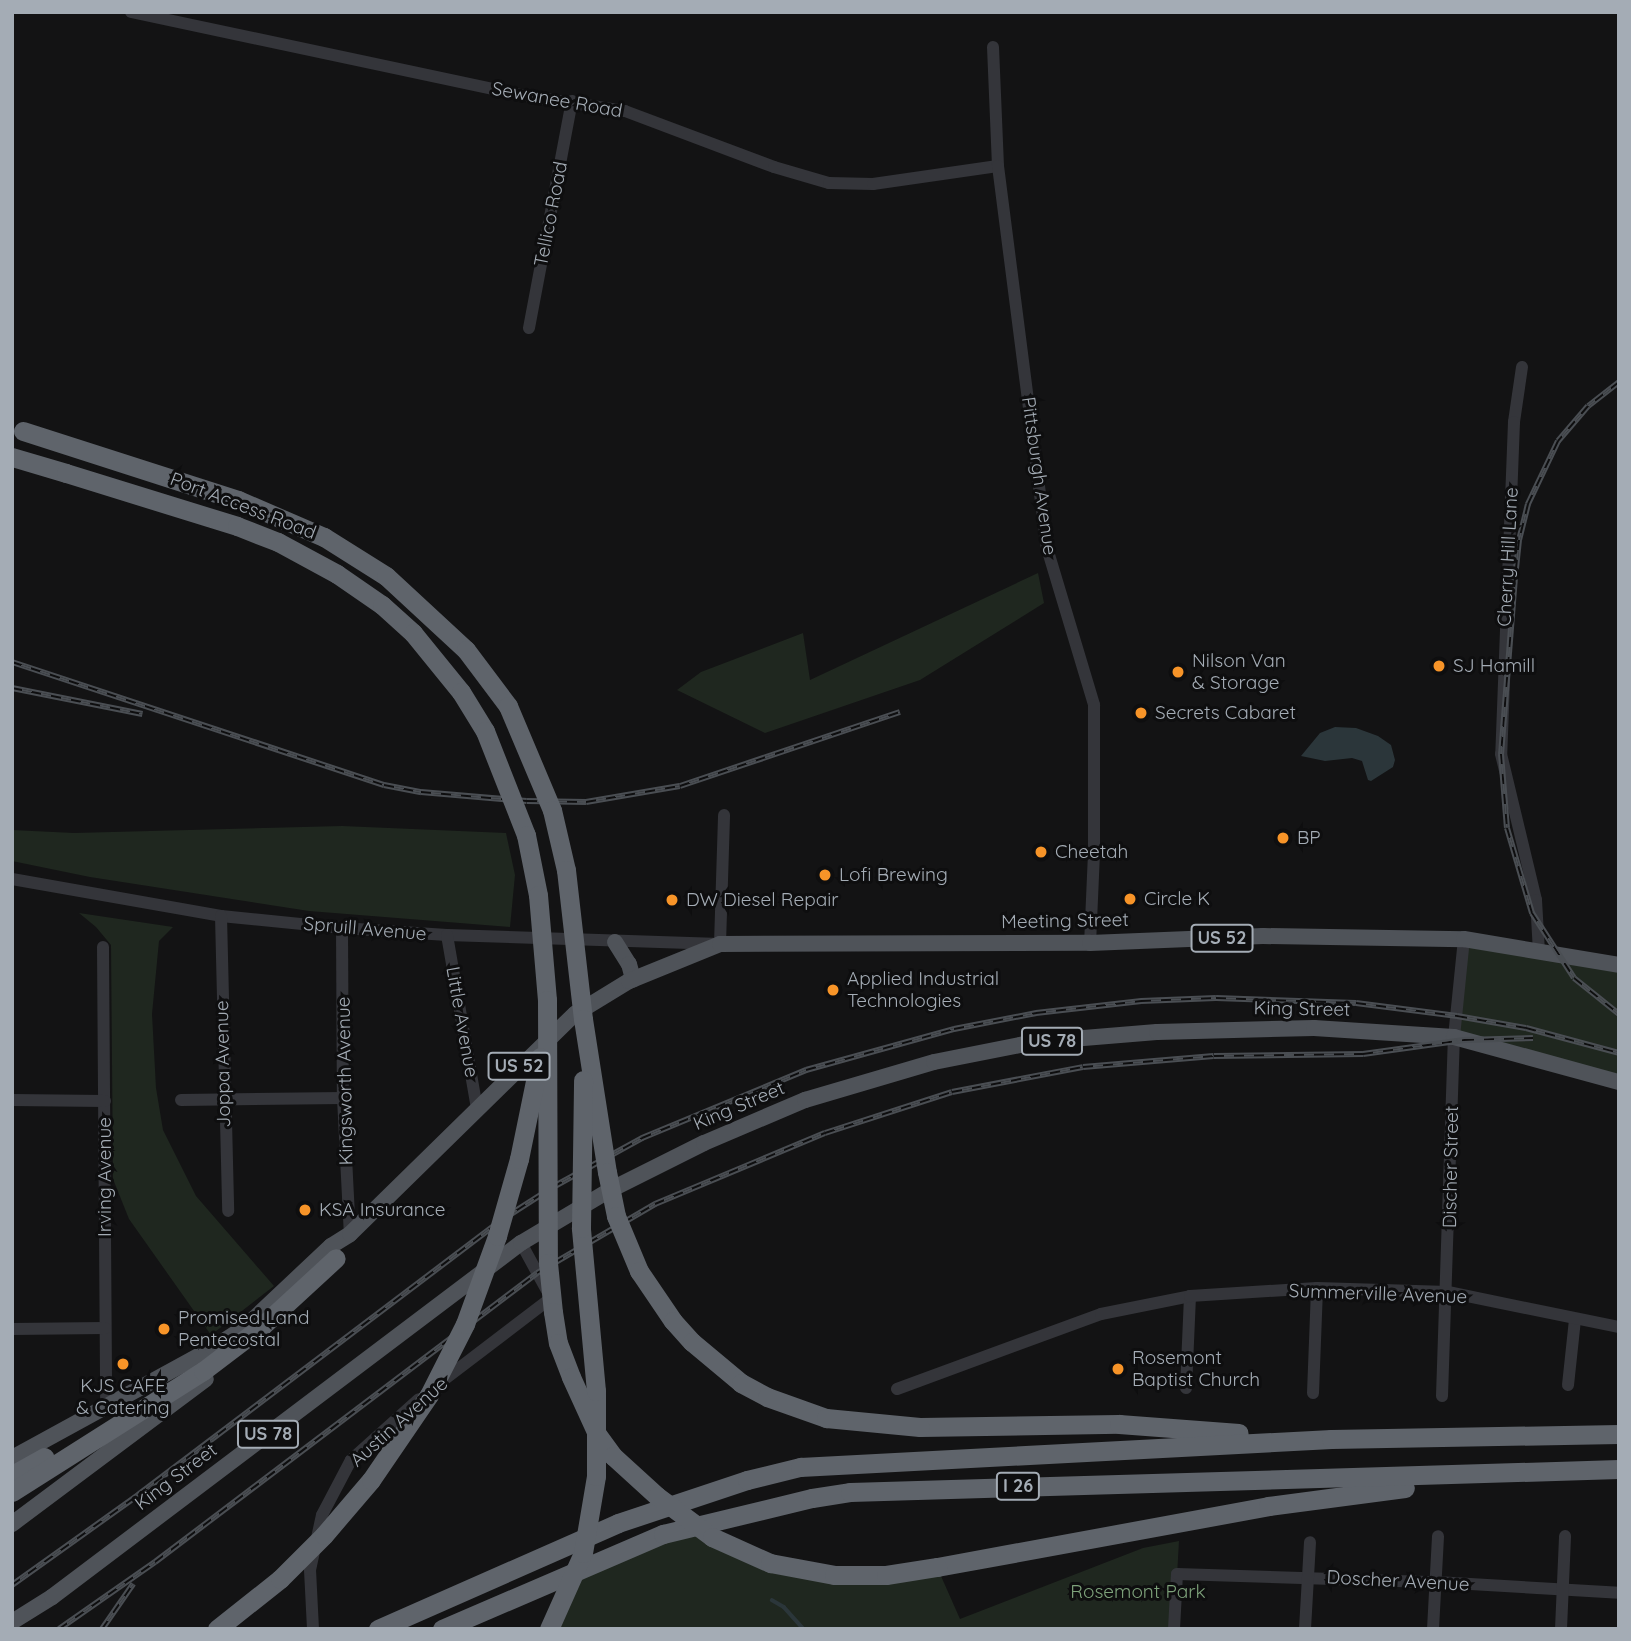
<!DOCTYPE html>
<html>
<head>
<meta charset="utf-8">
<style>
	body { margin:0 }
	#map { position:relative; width:1631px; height:1641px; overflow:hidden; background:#131314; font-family:Quicksand,sans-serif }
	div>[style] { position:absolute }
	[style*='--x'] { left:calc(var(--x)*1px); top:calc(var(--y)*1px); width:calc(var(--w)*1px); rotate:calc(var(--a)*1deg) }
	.green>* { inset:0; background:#1f271f }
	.water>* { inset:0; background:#2b363a }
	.stream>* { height:3.5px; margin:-1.75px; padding:0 1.75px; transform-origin:1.75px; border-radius:1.75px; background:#2b363a }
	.minor>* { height:12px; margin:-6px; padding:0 6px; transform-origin:6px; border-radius:6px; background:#34353a }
	.major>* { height:16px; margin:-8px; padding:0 8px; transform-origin:8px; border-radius:8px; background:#4f5359 }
	.highway>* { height:19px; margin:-9.5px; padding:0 9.5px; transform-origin:9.5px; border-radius:9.5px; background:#5f646b }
	.rail>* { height:6px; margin-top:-3px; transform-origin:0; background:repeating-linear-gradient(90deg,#0e0e0f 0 10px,#4a4e53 0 20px); box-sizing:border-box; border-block:2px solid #4a4e53 }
	.highway-bridge>* { height:19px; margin:-9.5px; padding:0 9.5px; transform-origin:9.5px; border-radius:9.5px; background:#5f646b }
	.dots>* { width:19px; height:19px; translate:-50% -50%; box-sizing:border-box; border:4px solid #0e0e0f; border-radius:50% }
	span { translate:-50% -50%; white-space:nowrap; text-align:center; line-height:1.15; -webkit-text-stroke:6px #0e0e0f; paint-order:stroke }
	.shield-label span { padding:2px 5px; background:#0e0e0f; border:2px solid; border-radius:5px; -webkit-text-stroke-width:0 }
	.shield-label { font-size:18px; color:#a4acb5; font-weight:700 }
	.street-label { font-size:19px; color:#a4acb5 }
	.poi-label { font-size:19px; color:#a4acb5 }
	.left { translate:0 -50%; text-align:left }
	.park-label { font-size:19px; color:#7da17a }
	.frame { position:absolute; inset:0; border:14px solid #a4acb5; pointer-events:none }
</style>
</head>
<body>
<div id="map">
	<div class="green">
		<i style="clip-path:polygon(1038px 573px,1044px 603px,920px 680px,765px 733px,677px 690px,701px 672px,803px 633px,810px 680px)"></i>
		<i style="clip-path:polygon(342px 826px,506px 833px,515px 875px,510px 927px,309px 911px,90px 877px,12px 861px,12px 830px,74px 833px)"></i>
		<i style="clip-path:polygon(79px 913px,173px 927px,159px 941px,152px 1014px,156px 1088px,163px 1130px,196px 1196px,274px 1286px,211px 1335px,129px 1219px,113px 1179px,111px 945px,96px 927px)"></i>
		<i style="clip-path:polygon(1464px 939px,1619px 965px,1619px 1082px,1454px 1037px)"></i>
		<i style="clip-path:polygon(696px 1526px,802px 1570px,937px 1567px,960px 1619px,1143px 1548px,1179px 1541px,1174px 1629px,549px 1629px,578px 1571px)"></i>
	</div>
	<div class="water">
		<i style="clip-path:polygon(1335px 727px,1356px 728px,1378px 736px,1391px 745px,1395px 760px,1393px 767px,1371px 781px,1368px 780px,1362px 761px,1352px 758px,1325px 761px,1301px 756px,1320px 733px)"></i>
	</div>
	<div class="stream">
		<i style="--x:772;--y:1600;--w:14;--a:30"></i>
		<i style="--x:784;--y:1607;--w:30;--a:48"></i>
	</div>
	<div class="minor">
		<i style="--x:131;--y:12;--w:398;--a:12"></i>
		<i style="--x:520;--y:95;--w:106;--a:8.7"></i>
		<i style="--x:625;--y:111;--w:159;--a:20.6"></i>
		<i style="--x:774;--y:167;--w:57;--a:16.2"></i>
		<i style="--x:829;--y:183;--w:44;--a:1.3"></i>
		<i style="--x:873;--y:184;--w:126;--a:-8.2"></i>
		<i style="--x:993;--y:47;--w:119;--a:87.6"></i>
		<i style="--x:998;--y:166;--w:385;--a:82.7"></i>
		<i style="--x:1047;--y:548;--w:164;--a:73.3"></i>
		<i style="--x:1094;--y:705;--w:148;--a:90"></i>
		<i style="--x:1094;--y:853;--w:90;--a:92.5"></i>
		<i style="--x:529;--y:328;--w:231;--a:-79.3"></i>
		<i style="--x:1522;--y:367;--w:56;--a:98.3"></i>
		<i style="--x:1514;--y:422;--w:332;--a:92.2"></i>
		<i style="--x:1501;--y:754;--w:150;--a:76.5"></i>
		<i style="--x:1536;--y:900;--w:52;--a:86.7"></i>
		<i style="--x:12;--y:879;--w:212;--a:10"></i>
		<i style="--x:221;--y:916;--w:122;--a:5.7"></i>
		<i style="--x:342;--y:928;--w:105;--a:3.8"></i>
		<i style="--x:447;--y:935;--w:273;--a:1.9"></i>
		<i style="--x:720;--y:944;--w:129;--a:-88.2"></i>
		<i style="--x:221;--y:916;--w:295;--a:88.6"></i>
		<i style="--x:342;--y:928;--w:170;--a:89.7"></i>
		<i style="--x:343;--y:1098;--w:136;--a:87.1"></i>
		<i style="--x:447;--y:935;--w:177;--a:80.2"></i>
		<i style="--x:103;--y:947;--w:460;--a:89.6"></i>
		<i style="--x:12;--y:1100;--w:93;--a:0.6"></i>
		<i style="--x:181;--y:1100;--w:162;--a:-0.7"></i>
		<i style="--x:12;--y:1329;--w:93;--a:-0.6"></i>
		<i style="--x:437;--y:1385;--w:143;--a:-37.3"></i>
		<i style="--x:551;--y:1298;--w:63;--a:-118.6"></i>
		<i style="--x:1568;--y:1385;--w:66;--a:-83.9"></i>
		<i style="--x:1186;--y:1388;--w:92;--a:-87.5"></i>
		<i style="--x:897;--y:1389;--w:217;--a:-20.2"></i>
		<i style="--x:1101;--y:1314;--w:91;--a:-11.4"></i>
		<i style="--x:1190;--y:1296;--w:127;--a:-3.6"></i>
		<i style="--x:1317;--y:1288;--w:131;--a:1.7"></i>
		<i style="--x:1448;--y:1292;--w:175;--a:11.6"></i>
		<i style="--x:1313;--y:1393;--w:105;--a:-87.8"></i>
		<i style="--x:1442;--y:1396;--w:359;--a:-88.1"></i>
		<i style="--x:1454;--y:1037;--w:99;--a:-84.2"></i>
		<i style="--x:313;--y:1629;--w:59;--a:-92.9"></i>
		<i style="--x:310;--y:1570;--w:56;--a:-77.7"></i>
		<i style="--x:322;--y:1515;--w:62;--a:-62.2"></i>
		<i style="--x:351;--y:1460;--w:91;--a:-41.9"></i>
		<i style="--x:1174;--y:1629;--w:55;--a:-86.9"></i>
		<i style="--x:1177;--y:1574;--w:259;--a:1.8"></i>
		<i style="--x:1436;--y:1582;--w:183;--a:3.4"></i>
		<i style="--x:1305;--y:1629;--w:87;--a:-86.7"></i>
		<i style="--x:1433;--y:1629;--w:93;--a:-86.9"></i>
		<i style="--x:1561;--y:1629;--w:93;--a:-87.5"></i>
	</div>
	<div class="major">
		<i style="--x:615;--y:942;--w:26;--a:58"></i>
		<i style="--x:629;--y:964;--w:16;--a:75"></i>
		<i style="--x:12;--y:1458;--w:229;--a:-28.7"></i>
		<i style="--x:213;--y:1348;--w:38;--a:-33"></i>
		<i style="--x:245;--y:1327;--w:118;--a:-43.3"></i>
		<i style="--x:331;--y:1246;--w:22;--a:-32"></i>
		<i style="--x:350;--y:1234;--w:315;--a:-44.4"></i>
		<i style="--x:575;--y:1014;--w:63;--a:-31.4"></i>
		<i style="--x:629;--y:981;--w:98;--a:-22.1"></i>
		<i style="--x:720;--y:944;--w:370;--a:-0.2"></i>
		<i style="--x:1090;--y:943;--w:173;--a:-2.3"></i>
		<i style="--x:1263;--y:936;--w:201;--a:0.9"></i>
		<i style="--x:1464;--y:939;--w:157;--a:9.5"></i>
		<i style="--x:12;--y:1524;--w:242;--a:-36.8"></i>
		<i style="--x:12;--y:1622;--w:47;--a:-32"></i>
		<i style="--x:52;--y:1597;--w:588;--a:-37.05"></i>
		<i style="--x:521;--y:1243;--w:104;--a:-30.8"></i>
		<i style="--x:610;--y:1190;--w:105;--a:-26.6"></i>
		<i style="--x:704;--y:1143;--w:110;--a:-23.1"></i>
		<i style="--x:805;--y:1100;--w:134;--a:-16.4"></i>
		<i style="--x:934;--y:1062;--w:103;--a:-11.2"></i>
		<i style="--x:1035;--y:1042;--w:122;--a:-4.7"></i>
		<i style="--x:1157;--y:1032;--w:157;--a:-1.5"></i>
		<i style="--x:1314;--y:1028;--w:140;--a:3.7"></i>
		<i style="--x:1454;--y:1037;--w:171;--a:15.3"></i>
	</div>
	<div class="highway">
		<i style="--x:12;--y:457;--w:56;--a:16.5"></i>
		<i style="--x:920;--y:1427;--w:199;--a:-0.9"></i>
		<i style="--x:1119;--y:1424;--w:120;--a:4.3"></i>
		<i style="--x:12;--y:1475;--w:37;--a:-29"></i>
		<i style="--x:12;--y:1492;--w:226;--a:-32.4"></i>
		<i style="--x:203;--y:1371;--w:74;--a:-37.3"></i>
		<i style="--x:262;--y:1326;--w:100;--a:-42.6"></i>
		<i style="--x:937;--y:1567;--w:337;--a:-10.4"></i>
		<i style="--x:1268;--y:1506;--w:138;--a:-7.5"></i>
		<i style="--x:378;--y:1629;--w:262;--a:-23.8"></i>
		<i style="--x:618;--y:1523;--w:136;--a:-18.4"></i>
		<i style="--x:747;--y:1480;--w:55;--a:-13.8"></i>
		<i style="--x:800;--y:1467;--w:532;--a:-3.02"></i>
		<i style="--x:1331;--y:1439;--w:288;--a:-1"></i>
		<i style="--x:442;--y:1629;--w:241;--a:-23.3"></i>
		<i style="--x:663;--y:1534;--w:153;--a:-13.6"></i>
		<i style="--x:812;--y:1498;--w:38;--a:-9"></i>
		<i style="--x:850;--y:1492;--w:769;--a:-1.71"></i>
	</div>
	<div class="rail">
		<i style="--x:1619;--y:382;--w:39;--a:142"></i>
		<i style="--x:1588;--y:406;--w:46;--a:130.6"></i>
		<i style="--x:1558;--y:441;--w:70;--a:115.5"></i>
		<i style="--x:1528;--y:504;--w:37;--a:104"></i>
		<i style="--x:1519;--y:540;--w:37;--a:96"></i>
		<i style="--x:1515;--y:577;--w:178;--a:94.5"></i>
		<i style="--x:1501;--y:754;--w:74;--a:85.4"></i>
		<i style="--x:1507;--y:828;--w:89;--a:73.6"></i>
		<i style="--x:1532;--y:913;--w:77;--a:57.1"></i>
		<i style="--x:1574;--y:978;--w:58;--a:38.7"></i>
		<i style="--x:12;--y:662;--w:392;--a:18.3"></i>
		<i style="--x:384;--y:785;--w:38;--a:11"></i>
		<i style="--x:421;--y:792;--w:106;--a:4.9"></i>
		<i style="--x:527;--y:801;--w:59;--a:1"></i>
		<i style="--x:586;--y:802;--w:95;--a:-9.7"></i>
		<i style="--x:680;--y:786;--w:232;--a:-18.6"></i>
		<i style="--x:12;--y:688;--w:133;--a:11.3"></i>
		<i style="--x:12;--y:1585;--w:155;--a:-35.5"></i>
		<i style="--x:138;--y:1495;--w:454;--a:-37.1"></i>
		<i style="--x:500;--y:1221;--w:63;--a:-32.7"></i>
		<i style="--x:553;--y:1187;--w:102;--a:-28.8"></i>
		<i style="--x:642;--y:1138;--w:178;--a:-22.5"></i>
		<i style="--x:806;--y:1070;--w:154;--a:-15.5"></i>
		<i style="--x:954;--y:1029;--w:84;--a:-11"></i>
		<i style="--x:1036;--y:1013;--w:106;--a:-6.5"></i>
		<i style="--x:1141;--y:1001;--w:75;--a:-2.3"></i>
		<i style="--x:1216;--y:998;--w:140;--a:2"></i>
		<i style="--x:1356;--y:1003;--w:102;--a:7.3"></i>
		<i style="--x:1457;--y:1016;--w:70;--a:9.9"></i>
		<i style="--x:1526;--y:1028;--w:96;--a:15"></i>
		<i style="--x:59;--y:1629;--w:117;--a:-34.9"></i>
		<i style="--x:155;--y:1562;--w:479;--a:-37.1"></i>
		<i style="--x:537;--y:1273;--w:137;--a:-30.3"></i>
		<i style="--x:655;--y:1204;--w:184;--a:-22.7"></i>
		<i style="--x:825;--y:1133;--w:133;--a:-17.9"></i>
		<i style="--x:952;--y:1092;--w:133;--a:-10.8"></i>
		<i style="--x:1083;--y:1067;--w:131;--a:-4.8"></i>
		<i style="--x:1214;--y:1056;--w:149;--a:-0.8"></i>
		<i style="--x:1363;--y:1054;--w:102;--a:-7.9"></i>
		<i style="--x:1464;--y:1040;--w:69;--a:-1.7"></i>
		<i style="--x:102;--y:1629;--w:55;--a:-55.4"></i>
	</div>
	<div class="highway-bridge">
		<i style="--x:23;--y:431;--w:226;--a:17.8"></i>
		<i style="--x:238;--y:500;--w:94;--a:23.3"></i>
		<i style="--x:324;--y:537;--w:73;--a:32.2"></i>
		<i style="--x:386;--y:576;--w:109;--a:42.8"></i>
		<i style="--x:466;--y:650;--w:70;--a:53.1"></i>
		<i style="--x:508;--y:706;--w:113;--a:67.1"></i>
		<i style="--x:552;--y:810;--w:62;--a:76.9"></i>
		<i style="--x:566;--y:870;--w:150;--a:83.5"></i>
		<i style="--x:583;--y:1019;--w:155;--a:81.1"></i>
		<i style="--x:607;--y:1172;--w:45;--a:78.4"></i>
		<i style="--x:616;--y:1216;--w:60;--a:67.3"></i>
		<i style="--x:639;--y:1271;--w:60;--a:55.8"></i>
		<i style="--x:673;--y:1321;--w:28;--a:48"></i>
		<i style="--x:692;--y:1342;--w:64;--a:39.9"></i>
		<i style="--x:741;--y:1383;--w:30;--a:28"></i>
		<i style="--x:767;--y:1397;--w:63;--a:19.6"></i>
		<i style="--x:826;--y:1418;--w:94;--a:5.5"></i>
		<i style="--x:66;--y:473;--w:179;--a:17.2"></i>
		<i style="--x:237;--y:526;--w:44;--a:21.3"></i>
		<i style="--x:278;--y:542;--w:67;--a:28.5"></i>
		<i style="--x:337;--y:574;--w:55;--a:34.6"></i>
		<i style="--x:382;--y:605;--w:42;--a:42.1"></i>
		<i style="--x:413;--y:633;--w:76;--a:50.9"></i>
		<i style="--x:461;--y:692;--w:46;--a:58.4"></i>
		<i style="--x:485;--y:731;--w:112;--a:68.5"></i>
		<i style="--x:526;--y:835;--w:61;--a:78.7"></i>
		<i style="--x:538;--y:895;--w:105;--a:85.1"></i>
		<i style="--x:547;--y:1000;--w:263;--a:89.8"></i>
		<i style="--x:548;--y:1263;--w:49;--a:84.2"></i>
		<i style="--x:553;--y:1312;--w:31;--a:81"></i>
		<i style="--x:558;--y:1343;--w:36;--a:69"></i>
		<i style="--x:571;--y:1377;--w:63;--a:65.5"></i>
		<i style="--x:597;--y:1434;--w:27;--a:54"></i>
		<i style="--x:613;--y:1456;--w:59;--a:42.3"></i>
		<i style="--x:657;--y:1496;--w:69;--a:36.7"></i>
		<i style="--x:712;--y:1537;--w:64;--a:24.1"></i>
		<i style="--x:770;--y:1563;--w:65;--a:10.6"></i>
		<i style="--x:834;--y:1575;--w:52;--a:0"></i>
		<i style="--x:886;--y:1575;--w:52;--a:-8.9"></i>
		<i style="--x:217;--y:1629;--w:80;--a:-38.4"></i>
		<i style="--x:280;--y:1579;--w:62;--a:-45"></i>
		<i style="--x:324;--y:1535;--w:72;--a:-49.5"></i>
		<i style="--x:371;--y:1480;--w:103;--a:-55.7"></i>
		<i style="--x:429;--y:1395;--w:80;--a:-63.1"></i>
		<i style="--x:465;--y:1324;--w:94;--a:-70"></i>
		<i style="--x:497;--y:1236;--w:80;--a:-74.1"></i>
		<i style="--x:519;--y:1159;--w:104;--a:-78.4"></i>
		<i style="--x:549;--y:1629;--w:83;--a:-65.9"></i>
		<i style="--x:583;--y:1553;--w:78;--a:-80.4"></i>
		<i style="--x:596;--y:1476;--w:85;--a:-90"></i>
		<i style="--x:596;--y:1391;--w:164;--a:-95.3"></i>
		<i style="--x:581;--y:1228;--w:148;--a:-89.2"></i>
	</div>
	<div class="dots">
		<i style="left:1439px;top:666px;background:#f79428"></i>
		<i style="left:1178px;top:672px;background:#f79428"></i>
		<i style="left:1141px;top:713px;background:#f79428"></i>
		<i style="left:1283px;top:838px;background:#f79428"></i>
		<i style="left:1041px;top:852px;background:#f79428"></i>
		<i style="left:825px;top:875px;background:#f79428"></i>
		<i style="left:1130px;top:899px;background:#f79428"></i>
		<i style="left:672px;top:900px;background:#f79428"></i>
		<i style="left:833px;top:990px;background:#f79428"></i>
		<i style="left:305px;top:1210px;background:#f79428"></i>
		<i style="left:164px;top:1329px;background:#f79428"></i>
		<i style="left:123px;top:1364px;background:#f79428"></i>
		<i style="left:1118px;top:1369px;background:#f79428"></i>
	</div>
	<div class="shield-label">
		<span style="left:1222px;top:938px">US 52</span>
		<span style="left:1052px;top:1041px">US 78</span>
		<span style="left:519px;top:1066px">US 52</span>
		<span style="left:268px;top:1434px">US 78</span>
		<span style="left:1018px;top:1486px">I 26</span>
	</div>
	<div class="street-label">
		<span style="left:557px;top:100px;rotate:10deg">Sewanee Road</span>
		<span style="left:551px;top:214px;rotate:-79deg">Tellico Road</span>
		<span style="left:1039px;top:476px;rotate:82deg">Pittsburgh Avenue</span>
		<span style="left:243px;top:506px;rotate:21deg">Port Access Road</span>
		<span style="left:1508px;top:557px;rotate:-87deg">Cherry Hill Lane</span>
		<span style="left:1065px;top:921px;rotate:-1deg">Meeting Street</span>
		<span style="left:365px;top:929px;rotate:5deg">Spruill Avenue</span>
		<span style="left:1302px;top:1009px;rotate:1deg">King Street</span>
		<span style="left:462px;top:1022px;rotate:80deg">Little Avenue</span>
		<span style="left:223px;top:1064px;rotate:-91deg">Joppa Avenue</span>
		<span style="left:345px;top:1081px;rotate:-91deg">Kingsworth Avenue</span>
		<span style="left:739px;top:1106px;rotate:-23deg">King Street</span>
		<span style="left:1451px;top:1167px;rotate:-89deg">Discher Street</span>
		<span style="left:105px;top:1177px;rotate:-90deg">Irving Avenue</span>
		<span style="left:1378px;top:1294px;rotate:2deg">Summerville Avenue</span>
		<span style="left:399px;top:1422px;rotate:-42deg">Austin Avenue</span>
		<span style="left:176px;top:1477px;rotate:-37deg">King Street</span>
		<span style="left:1398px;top:1581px;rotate:3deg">Doscher Avenue</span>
	</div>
	<div class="poi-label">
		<span class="left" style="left:1192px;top:672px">Nilson Van<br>&amp; Storage</span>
		<span class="left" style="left:1453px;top:666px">SJ Hamill</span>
		<span class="left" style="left:1155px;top:713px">Secrets Cabaret</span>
		<span class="left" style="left:1297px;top:838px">BP</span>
		<span class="left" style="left:1055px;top:852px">Cheetah</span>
		<span class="left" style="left:839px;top:875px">Lofi Brewing</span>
		<span class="left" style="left:1144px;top:899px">Circle K</span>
		<span class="left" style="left:686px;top:900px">DW Diesel Repair</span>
		<span class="left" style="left:847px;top:990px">Applied Industrial<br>Technologies</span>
		<span class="left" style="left:319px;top:1210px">KSA Insurance</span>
		<span class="left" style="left:178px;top:1329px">Promised Land<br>Pentecostal</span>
		<span class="left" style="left:1132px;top:1369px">Rosemont<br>Baptist Church</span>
		<span style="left:123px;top:1397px">KJS CAFE<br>&amp; Catering</span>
	</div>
	<div class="park-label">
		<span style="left:1138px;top:1592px">Rosemont Park</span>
	</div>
	<div class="frame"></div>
</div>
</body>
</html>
